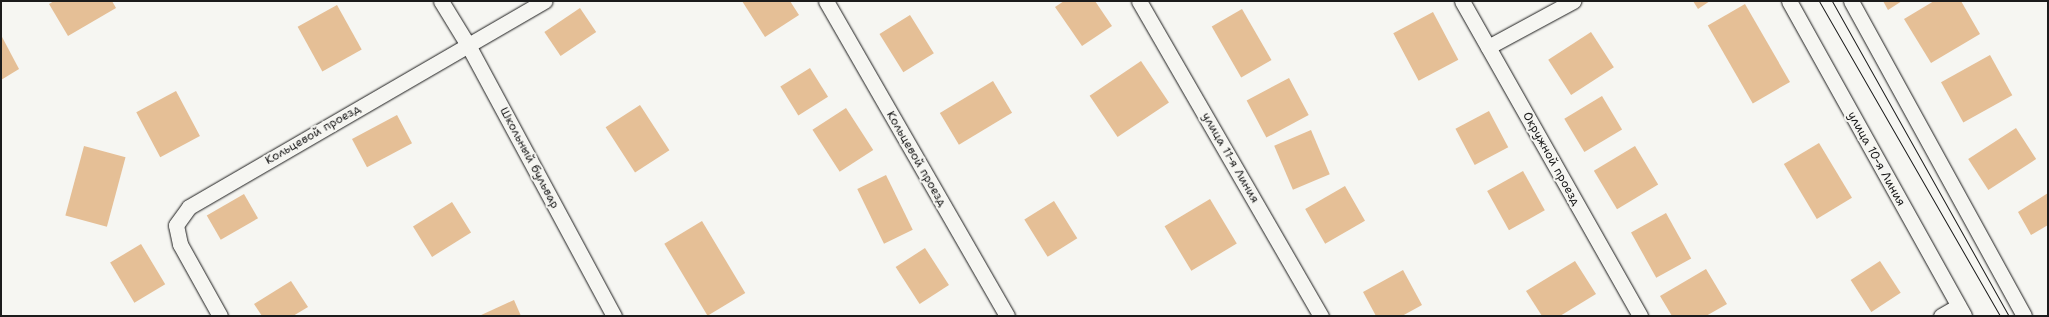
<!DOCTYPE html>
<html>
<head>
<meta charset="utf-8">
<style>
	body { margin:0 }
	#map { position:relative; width:2049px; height:317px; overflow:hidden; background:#f6f6f2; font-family:"Shantell Sans",sans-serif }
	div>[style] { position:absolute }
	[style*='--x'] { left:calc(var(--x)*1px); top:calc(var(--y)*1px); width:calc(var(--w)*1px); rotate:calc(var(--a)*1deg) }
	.building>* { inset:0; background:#e5bf96; transform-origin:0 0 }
	.roads { filter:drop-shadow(0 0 1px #1c1c1c) drop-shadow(0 0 1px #1c1c1c) }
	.service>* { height:15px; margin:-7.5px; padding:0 7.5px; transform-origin:7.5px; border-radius:7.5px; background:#f6f6f2 }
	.tram>* { height:1px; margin:-0.5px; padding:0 0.5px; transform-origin:0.5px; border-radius:0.5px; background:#1c1c1c }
	span { translate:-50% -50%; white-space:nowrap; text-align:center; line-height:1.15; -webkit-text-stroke:4px #f6f6f2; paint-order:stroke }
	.street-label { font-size:12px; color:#1c1c1c }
	.frame { position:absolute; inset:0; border:2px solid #1c1c1c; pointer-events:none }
</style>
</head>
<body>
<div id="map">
	<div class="building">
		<i style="clip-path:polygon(54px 1px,112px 1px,116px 8px,68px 36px,49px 4px)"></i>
		<i style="clip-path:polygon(742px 1px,790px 1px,799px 15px,765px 37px)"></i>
		<i style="clip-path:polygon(1064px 1px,1095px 1px,1112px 26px,1082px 46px,1055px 7px)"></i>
		<i style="clip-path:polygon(1693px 1px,1710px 1px,1698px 9px)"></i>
		<i style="clip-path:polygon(1883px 1px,1902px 1px,1888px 10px)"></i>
		<i style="clip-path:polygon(1934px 1px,1961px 1px,1980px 34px,1931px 63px,1904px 19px)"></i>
		<i style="left:1745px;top:4px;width:90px;height:43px;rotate:60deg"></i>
		<i style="left:337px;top:5px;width:51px;height:45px;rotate:61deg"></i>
		<i style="left:580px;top:8px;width:29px;height:43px;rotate:56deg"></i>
		<i style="left:1242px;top:9px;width:59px;height:35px;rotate:60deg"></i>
		<i style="left:1433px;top:12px;width:54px;height:45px;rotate:62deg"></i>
		<i style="left:910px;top:15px;width:45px;height:36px;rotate:58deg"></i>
		<i style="left:1591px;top:32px;width:42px;height:51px;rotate:57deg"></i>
		<i style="clip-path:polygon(1px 35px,19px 69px,1px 80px)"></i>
		<i style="left:1990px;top:55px;width:46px;height:56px;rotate:61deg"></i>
		<i style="left:1141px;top:61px;width:50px;height:62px;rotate:56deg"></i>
		<i style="left:810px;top:68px;width:34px;height:35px;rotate:58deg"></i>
		<i style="left:1289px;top:78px;width:42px;height:48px;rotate:62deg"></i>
		<i style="left:993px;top:81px;width:37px;height:62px;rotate:59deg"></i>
		<i style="left:176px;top:91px;width:51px;height:45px;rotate:62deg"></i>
		<i style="left:1602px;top:96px;width:39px;height:44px;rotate:59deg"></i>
		<i style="left:640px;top:105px;width:54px;height:41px;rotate:57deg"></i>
		<i style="left:846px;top:108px;width:50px;height:40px;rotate:57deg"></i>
		<i style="left:1489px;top:111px;width:41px;height:38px;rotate:62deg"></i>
		<i style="left:397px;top:115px;width:32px;height:51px;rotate:62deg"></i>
		<i style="left:2016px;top:128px;width:37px;height:57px;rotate:57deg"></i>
		<i style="left:1311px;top:130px;width:48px;height:40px;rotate:67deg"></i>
		<i style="left:1819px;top:143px;width:64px;height:41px;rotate:59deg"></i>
		<i style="left:84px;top:146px;width:43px;height:72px;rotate:15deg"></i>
		<i style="left:1635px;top:146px;width:45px;height:48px;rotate:59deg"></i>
		<i style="left:1523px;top:171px;width:45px;height:41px;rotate:61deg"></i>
		<i style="left:886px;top:175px;width:61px;height:32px;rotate:64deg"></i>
		<i style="left:1345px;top:186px;width:40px;height:46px;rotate:60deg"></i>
		<i style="clip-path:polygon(2048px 193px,2048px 225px,2031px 235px,2018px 212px)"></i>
		<i style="left:244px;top:194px;width:28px;height:43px;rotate:60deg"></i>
		<i style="left:1210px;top:199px;width:52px;height:53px;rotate:59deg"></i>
		<i style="left:1054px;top:201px;width:44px;height:35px;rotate:58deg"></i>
		<i style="left:452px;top:202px;width:36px;height:46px;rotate:58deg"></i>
		<i style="left:1666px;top:213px;width:52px;height:40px;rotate:61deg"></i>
		<i style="left:702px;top:221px;width:84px;height:44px;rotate:59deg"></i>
		<i style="left:141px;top:244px;width:47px;height:36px;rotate:59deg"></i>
		<i style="left:925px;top:248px;width:44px;height:35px;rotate:57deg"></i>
		<i style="clip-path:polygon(1575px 261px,1596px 294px,1560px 316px,1542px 316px,1526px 291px)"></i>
		<i style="left:1880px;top:261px;width:38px;height:35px;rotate:57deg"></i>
		<i style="clip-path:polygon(1706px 269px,1727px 304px,1706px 316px,1672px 316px,1660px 296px)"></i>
		<i style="clip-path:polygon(1403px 270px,1422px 305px,1402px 316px,1376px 316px,1363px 292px)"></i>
		<i style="clip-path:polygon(291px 281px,308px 307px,293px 316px,262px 316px,254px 304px)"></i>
		<i style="clip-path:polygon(514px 300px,521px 316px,479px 316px)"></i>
	</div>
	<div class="roads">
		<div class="service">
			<i style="--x:441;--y:1;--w:52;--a:58.5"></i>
			<i style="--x:468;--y:45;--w:308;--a:61.7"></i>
			<i style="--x:826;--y:1;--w:363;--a:60.1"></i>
			<i style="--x:1139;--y:1;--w:364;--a:60"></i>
			<i style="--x:1462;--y:1;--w:362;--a:60.5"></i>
			<i style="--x:1789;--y:1;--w:360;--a:60.9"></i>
			<i style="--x:1851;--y:1;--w:359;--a:61.2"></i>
			<i style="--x:1488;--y:47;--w:97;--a:-28.4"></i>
			<i style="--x:220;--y:316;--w:82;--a:-119.1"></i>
			<i style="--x:180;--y:244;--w:19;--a:-102"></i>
			<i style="--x:176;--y:225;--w:22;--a:-54"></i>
			<i style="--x:189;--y:207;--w:411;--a:-30.1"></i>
			<i style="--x:1941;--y:316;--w:20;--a:-30"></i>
		</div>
	</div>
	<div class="tram">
		<i style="--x:1819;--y:1;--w:363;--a:60.1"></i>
		<i style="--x:1832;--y:1;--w:361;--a:60.7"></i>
	</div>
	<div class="street-label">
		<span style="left:313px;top:135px;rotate:-30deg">Кольцевой проезд</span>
		<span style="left:529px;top:158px;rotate:62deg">Школьный бульвар</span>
		<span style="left:1230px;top:158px;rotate:60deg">улица 11-я Линия</span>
		<span style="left:916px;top:159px;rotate:60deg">Кольцевой проезд</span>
		<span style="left:1551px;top:159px;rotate:61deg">Окружной проезд</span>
		<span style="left:1876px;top:159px;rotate:61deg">улица 10-я Линия</span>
	</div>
	<div class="frame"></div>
</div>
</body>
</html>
